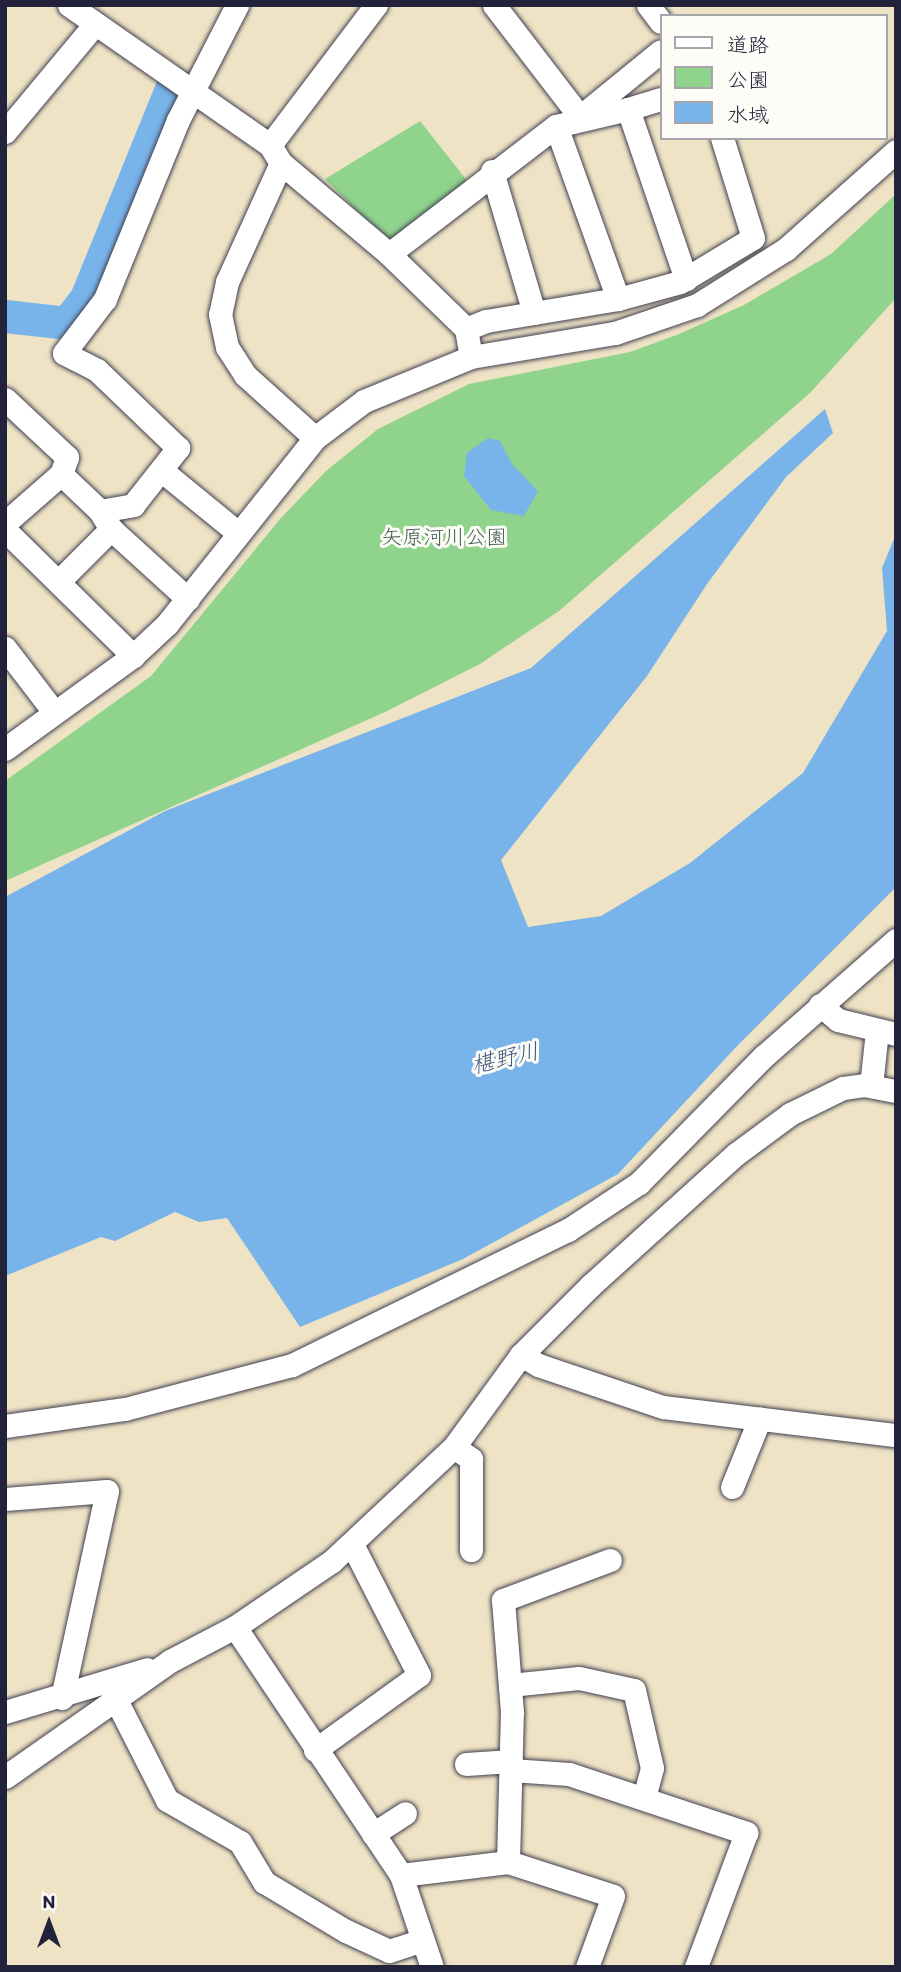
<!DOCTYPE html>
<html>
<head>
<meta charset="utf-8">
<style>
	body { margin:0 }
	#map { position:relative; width:901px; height:1972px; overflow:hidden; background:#efe3c5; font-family:Itim,"Klee One",sans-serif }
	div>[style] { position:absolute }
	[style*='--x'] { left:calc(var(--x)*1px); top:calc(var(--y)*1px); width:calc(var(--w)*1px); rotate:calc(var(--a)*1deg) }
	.green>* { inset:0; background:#90d38c }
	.water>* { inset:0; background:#78b3e9 }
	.river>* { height:33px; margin:-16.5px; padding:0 16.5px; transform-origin:16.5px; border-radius:16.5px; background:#78b3e9 }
	.roads { filter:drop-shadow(0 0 2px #413f50) drop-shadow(0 0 2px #413f50) }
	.minor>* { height:23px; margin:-11.5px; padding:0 11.5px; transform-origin:11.5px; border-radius:11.5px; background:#fff }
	span { translate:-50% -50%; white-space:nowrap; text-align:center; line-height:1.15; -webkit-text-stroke:6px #fdfcf7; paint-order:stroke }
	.park-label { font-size:21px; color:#486057 }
	.water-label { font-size:23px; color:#445c81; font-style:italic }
	.frame { position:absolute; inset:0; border:7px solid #22223b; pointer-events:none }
	.legend { position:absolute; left:660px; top:14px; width:228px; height:126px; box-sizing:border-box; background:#fdfcf7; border:2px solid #a5a5ac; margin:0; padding:9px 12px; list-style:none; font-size:21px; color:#22223b }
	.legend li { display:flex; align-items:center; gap:14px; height:35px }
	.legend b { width:35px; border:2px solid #a5a5ac }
	.north { position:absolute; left:14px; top:1888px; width:70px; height:70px; -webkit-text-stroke:5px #fdfcf7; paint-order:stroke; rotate:0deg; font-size:19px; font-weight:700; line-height:28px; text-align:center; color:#22223b }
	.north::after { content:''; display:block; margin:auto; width:24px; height:32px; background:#22223b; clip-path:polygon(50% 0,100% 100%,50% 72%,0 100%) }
</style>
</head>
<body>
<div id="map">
	<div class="green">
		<i style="clip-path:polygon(420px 121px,469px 183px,388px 241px,325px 179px)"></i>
		<i style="clip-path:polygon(896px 194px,896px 298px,810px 393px,559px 611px,480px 664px,385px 712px,5px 881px,5px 781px,151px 676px,281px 518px,326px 471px,378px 429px,469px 384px,630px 352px,679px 334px,744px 305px,831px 254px)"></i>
	</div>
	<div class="water">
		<i style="clip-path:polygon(825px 409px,833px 433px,786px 477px,707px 584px,647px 676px,501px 860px,528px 927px,601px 916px,690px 863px,803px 773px,887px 631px,882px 568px,896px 534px,895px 888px,739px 1044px,618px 1174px,463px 1259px,300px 1327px,227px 1218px,199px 1222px,175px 1212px,115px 1241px,101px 1237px,5px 1276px,5px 897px,165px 811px,531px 668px)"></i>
		<i style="clip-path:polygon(488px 438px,500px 441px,512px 464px,538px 491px,524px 516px,491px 510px,464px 476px,467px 453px)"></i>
	</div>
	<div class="river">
		<i style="--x:5;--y:316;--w:62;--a:6.4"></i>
		<i style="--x:67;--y:323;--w:31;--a:-53"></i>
		<i style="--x:86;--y:298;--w:223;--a:-67.9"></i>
	</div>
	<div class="roads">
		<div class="minor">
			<i style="--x:69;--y:5;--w:245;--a:34.9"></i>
			<i style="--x:270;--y:145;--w:21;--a:59"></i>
			<i style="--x:281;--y:163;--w:141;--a:40.1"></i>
			<i style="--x:389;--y:254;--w:107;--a:44.2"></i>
			<i style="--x:466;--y:329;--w:28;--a:80"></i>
			<i style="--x:494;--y:5;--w:141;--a:52.5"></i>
			<i style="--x:580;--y:117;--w:104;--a:-39.2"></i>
			<i style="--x:648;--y:5;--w:21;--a:53"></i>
			<i style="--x:628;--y:109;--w:34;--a:-17"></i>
			<i style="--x:556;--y:126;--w:184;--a:70.3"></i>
			<i style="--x:5;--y:132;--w:141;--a:-50.2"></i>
			<i style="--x:270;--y:145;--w:176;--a:-52.9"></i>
			<i style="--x:281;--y:163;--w:131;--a:114.4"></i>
			<i style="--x:227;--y:282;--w:33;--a:102"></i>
			<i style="--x:220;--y:314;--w:34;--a:78"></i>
			<i style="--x:227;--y:347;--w:33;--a:57"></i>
			<i style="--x:245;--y:375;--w:94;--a:42"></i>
			<i style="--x:492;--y:171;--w:148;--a:73.5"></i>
			<i style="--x:389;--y:254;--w:210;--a:-37.5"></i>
			<i style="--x:556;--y:126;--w:74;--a:-13.3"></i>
			<i style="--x:628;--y:109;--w:180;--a:71.2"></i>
			<i style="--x:466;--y:329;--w:22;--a:-22"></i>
			<i style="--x:486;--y:321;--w:134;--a:-9.5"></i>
			<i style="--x:618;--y:299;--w:64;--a:-15.3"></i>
			<i style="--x:680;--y:282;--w:85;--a:-31.1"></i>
			<i style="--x:753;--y:238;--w:105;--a:-107.2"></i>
			<i style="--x:5;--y:399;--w:85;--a:43.1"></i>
			<i style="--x:67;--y:457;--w:18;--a:109"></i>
			<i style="--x:161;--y:470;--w:99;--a:39.3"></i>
			<i style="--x:100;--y:511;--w:34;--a:-10"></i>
			<i style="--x:133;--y:505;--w:73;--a:-51.7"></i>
			<i style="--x:178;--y:448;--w:112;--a:-136.1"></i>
			<i style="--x:97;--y:370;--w:37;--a:-153"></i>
			<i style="--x:64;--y:353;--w:68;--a:-52.8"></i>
			<i style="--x:105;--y:299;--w:193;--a:-67.8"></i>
			<i style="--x:178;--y:120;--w:129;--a:-62.8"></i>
			<i style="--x:5;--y:523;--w:74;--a:-41.2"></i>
			<i style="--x:61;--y:474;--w:54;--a:43.5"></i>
			<i style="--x:100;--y:511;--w:21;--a:59"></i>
			<i style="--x:111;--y:529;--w:104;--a:42.3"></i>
			<i style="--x:5;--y:530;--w:180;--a:44.5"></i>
			<i style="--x:59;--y:581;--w:74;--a:-45"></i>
			<i style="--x:5;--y:648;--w:81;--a:52.6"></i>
			<i style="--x:5;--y:749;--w:158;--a:-36"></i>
			<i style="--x:133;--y:656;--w:47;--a:-43.3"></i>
			<i style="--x:167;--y:624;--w:238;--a:-51.5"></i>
			<i style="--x:315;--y:438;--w:61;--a:-37.1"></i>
			<i style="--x:364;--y:401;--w:116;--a:-22.4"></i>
			<i style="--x:471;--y:357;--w:146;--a:-9.5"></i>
			<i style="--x:615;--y:333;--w:87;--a:-18.9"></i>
			<i style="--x:697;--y:305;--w:105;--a:-32.2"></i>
			<i style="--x:786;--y:249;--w:147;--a:-41.7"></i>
			<i style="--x:820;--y:1005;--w:23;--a:40"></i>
			<i style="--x:838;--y:1020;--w:60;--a:13.6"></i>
			<i style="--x:871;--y:1086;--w:55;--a:-83.8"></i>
			<i style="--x:521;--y:1355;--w:20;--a:30"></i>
			<i style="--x:538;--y:1365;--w:132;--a:18.6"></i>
			<i style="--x:663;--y:1407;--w:235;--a:6.9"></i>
			<i style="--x:5;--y:1426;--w:121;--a:-8.1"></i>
			<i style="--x:125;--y:1409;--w:173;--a:-14.8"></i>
			<i style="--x:292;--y:1365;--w:307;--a:-26.1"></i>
			<i style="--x:568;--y:1230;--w:85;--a:-33.5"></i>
			<i style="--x:639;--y:1183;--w:178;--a:-45.5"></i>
			<i style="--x:764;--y:1056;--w:176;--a:-41.3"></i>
			<i style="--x:454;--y:1447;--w:21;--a:35"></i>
			<i style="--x:471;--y:1459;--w:91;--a:90"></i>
			<i style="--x:732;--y:1487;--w:74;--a:-67.9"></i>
			<i style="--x:5;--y:1499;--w:102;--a:-4.5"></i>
			<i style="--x:107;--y:1491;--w:212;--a:102.3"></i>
			<i style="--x:235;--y:1627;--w:298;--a:56.2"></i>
			<i style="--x:401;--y:1875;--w:97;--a:71.4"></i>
			<i style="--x:510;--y:1685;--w:69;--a:-5.8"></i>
			<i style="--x:579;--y:1678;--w:56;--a:12.3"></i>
			<i style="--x:634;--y:1690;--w:80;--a:77"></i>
			<i style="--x:652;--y:1768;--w:30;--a:105"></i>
			<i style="--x:116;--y:1700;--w:112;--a:63"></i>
			<i style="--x:167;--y:1800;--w:84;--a:29.9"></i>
			<i style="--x:240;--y:1842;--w:47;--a:59"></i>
			<i style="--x:264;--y:1882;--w:96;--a:30.9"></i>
			<i style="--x:346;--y:1931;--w:47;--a:24.9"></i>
			<i style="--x:389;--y:1951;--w:35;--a:-18"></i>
			<i style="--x:5;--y:1712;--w:148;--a:-16.8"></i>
			<i style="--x:315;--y:1750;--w:128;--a:-35.8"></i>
			<i style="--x:419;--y:1675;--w:147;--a:-117.1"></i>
			<i style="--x:466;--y:1764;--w:45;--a:-3.8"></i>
			<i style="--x:511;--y:1770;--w:58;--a:3.9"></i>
			<i style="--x:569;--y:1774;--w:187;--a:18.4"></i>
			<i style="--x:746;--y:1833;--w:143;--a:110.5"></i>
			<i style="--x:5;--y:1777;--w:202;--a:-35.1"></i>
			<i style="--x:170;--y:1661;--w:73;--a:-27.6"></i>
			<i style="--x:235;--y:1627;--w:117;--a:-34.2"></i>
			<i style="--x:332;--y:1561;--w:167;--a:-43.1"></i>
			<i style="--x:454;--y:1447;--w:114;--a:-53.9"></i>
			<i style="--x:521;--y:1355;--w:99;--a:-45"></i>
			<i style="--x:591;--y:1285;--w:195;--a:-42.1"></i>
			<i style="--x:736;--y:1154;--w:67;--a:-36.5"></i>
			<i style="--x:790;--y:1114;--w:59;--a:-26.1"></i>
			<i style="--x:843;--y:1088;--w:21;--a:-8"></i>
			<i style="--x:864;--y:1085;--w:33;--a:11"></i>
			<i style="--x:373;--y:1834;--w:38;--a:-33"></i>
			<i style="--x:508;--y:1862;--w:150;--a:-88.5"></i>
			<i style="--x:512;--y:1712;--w:112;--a:-94.6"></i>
			<i style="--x:503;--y:1600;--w:114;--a:-20.5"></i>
			<i style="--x:401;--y:1875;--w:108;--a:-6.9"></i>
			<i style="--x:508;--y:1862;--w:110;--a:17.9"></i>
			<i style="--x:613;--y:1896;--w:76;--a:110.1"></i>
		</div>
	</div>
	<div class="park-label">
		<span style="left:444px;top:537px">矢原河川公園</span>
	</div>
	<div class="water-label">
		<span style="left:505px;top:1058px;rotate:-13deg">椹野川</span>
	</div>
	<div class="frame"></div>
	<ul class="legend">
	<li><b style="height:9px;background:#fff"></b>道路</li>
	<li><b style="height:19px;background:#90d38c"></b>公園</li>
	<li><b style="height:19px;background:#78b3e9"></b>水域</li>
	</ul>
	<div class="north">N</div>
</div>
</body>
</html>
